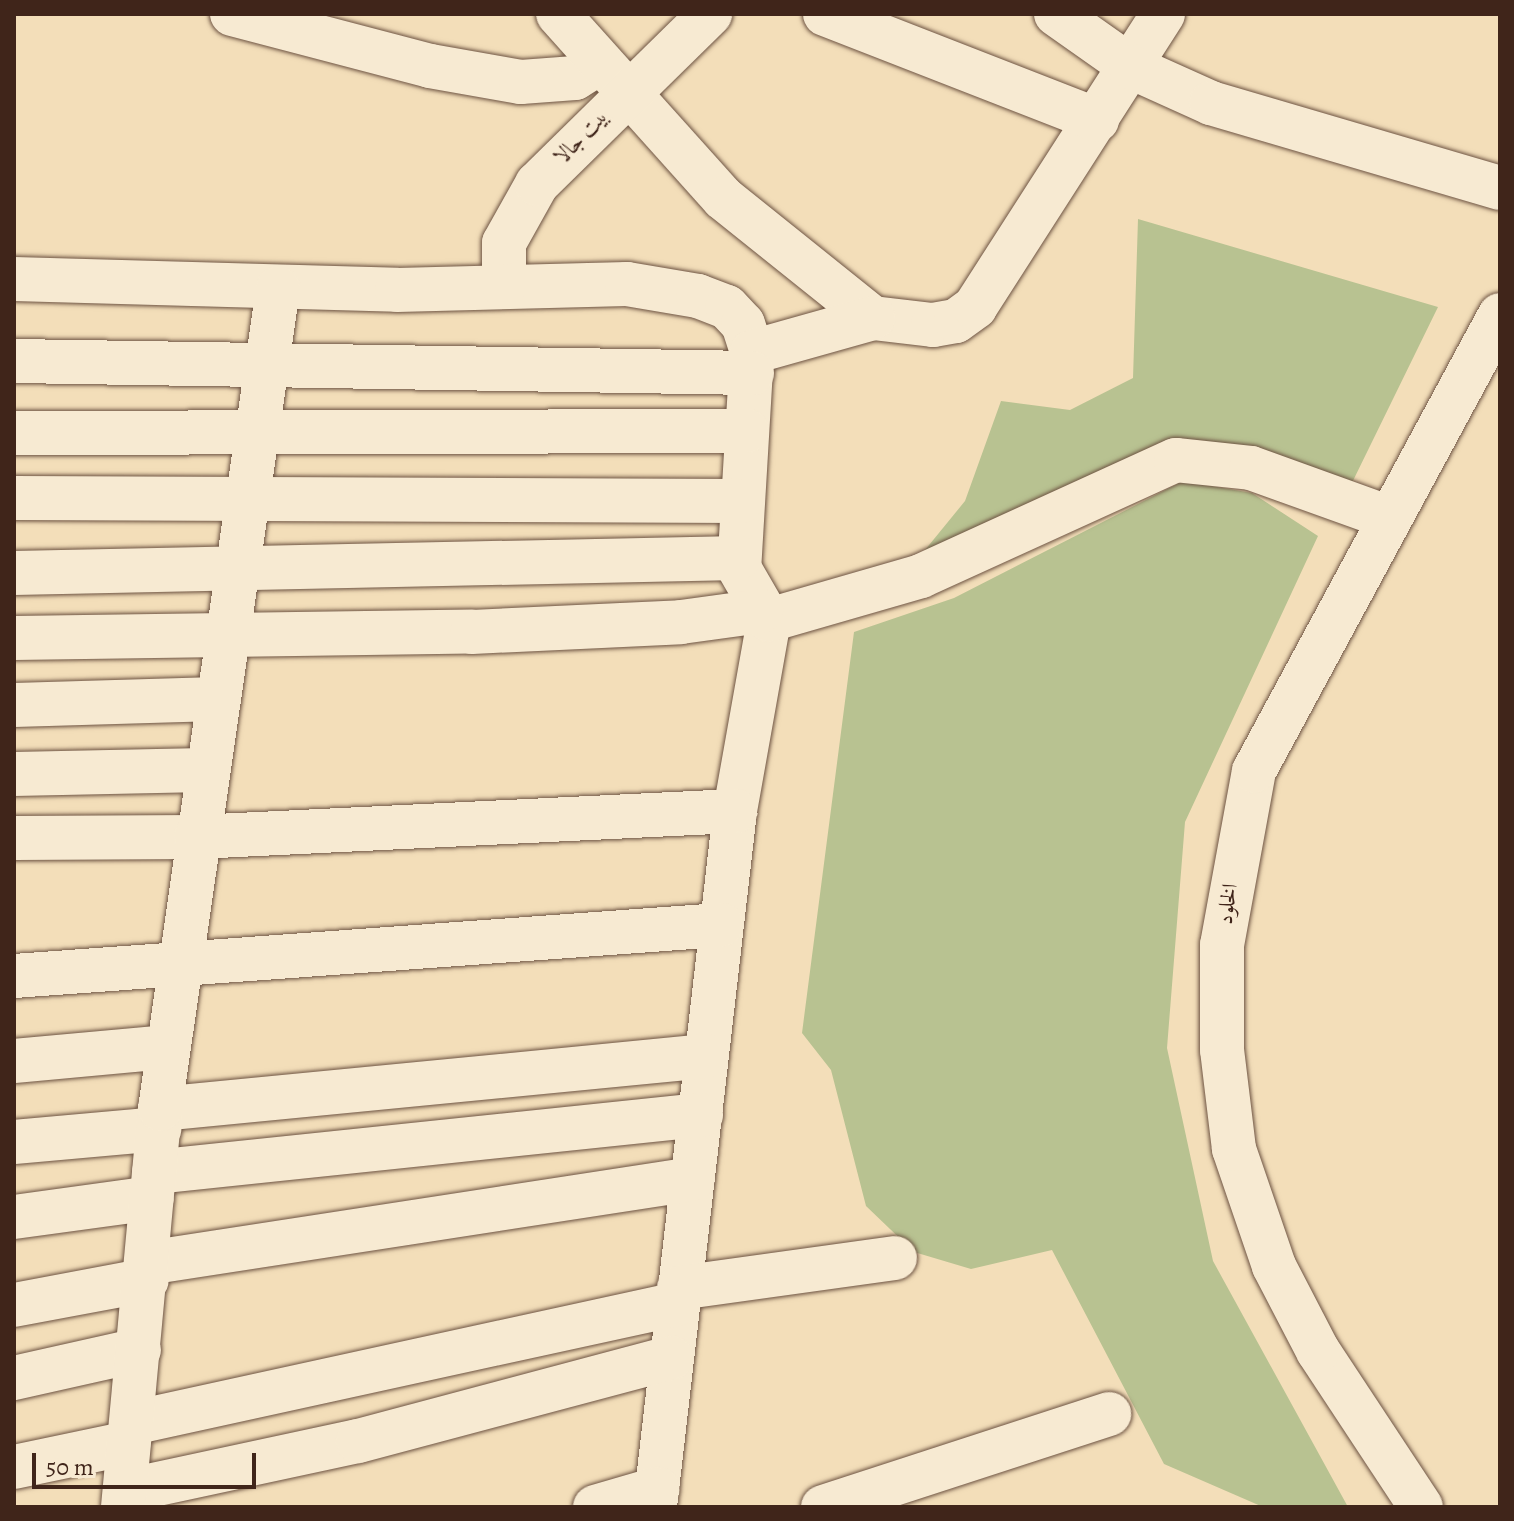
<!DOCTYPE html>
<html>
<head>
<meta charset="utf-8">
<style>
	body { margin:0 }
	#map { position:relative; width:1514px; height:1521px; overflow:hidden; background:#f3deb9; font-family:Alegreya,Amiri,serif }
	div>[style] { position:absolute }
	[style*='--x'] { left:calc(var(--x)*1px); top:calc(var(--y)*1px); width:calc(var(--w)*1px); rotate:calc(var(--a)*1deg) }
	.green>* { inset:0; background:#b8c291 }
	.roads { filter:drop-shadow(0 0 2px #6d5342) drop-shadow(0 0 2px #6d5342) }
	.minor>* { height:44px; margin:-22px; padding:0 22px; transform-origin:22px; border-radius:22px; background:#f7ead2 }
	span { translate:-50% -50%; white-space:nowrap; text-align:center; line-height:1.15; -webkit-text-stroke:6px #f7ead2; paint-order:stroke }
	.street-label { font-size:22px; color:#40251a }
	.frame { position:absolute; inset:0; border:16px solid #40251a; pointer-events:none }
	.scale { position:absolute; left:32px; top:1453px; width:224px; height:36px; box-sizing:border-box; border:4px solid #40251a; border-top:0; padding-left:10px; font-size:24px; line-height:28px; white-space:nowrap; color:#40251a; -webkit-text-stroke:6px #f7ead2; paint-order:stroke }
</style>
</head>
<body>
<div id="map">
	<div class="green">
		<i style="clip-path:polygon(1138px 219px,1438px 307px,1347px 493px,1176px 460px,903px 577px,965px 501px,1001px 401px,1070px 410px,1133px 378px)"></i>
		<i style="clip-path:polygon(1183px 481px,1252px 493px,1318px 536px,1185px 822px,1167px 1048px,1213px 1261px,1348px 1507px,1263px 1507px,1164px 1464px,1052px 1250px,971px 1269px,914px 1252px,866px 1206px,831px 1070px,802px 1033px,854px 632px,954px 598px)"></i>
	</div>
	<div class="roads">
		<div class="minor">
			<i style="--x:232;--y:14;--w:205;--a:14.7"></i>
			<i style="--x:430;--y:66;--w:92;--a:10"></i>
			<i style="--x:521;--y:82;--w:54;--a:-4.2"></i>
			<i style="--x:575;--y:78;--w:28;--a:-32"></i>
			<i style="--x:558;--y:14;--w:247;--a:48.1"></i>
			<i style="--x:723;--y:198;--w:192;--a:38.7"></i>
			<i style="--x:873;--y:318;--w:60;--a:6.7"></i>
			<i style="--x:933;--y:325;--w:23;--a:-10"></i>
			<i style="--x:956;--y:321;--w:24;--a:-36"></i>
			<i style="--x:975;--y:307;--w:348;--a:-57.3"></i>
			<i style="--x:825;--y:14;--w:292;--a:21.3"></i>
			<i style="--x:1056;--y:14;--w:92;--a:35.2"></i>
			<i style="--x:1131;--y:67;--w:88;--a:24.2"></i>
			<i style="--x:1211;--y:103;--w:301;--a:16.4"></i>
			<i style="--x:14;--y:279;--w:383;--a:1.6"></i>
			<i style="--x:397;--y:290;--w:230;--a:-1.5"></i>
			<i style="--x:627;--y:284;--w:72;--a:9.6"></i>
			<i style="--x:698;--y:296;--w:31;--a:21"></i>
			<i style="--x:727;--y:307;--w:23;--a:47"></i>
			<i style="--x:743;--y:324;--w:29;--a:72"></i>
			<i style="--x:752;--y:352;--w:216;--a:93.4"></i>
			<i style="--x:739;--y:568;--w:60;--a:60"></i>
			<i style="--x:769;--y:620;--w:194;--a:100.1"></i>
			<i style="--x:735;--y:811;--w:701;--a:96.56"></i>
			<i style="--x:504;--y:287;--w:44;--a:-90"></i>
			<i style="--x:504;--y:243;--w:68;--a:-60.8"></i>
			<i style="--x:537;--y:184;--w:243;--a:-44.5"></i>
			<i style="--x:752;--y:352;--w:126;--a:-15.7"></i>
			<i style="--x:14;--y:361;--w:738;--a:0.93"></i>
			<i style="--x:14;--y:433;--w:733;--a:-0.16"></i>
			<i style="--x:14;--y:498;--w:727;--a:0.24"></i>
			<i style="--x:14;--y:573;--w:725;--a:-1.19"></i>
			<i style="--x:769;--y:620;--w:158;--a:-16.1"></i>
			<i style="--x:921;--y:576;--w:280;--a:-24.5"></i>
			<i style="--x:1176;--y:460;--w:75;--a:6.1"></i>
			<i style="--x:1251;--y:468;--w:145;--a:19.8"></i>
			<i style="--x:14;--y:638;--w:458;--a:-0.8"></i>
			<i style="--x:472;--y:632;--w:209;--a:-2.7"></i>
			<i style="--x:681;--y:622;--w:81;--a:-7.8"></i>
			<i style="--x:14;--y:705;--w:203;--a:-1.7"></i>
			<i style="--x:14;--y:774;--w:191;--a:-1.2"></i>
			<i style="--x:14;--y:838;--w:182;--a:-0.3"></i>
			<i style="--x:196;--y:837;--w:540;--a:-2.76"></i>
			<i style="--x:14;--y:976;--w:709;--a:-4.13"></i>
			<i style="--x:14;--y:1061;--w:155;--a:-5.2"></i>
			<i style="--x:160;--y:1109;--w:549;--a:-5.54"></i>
			<i style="--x:14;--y:1142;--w:146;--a:-5.1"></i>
			<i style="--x:154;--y:1172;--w:550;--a:-5.95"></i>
			<i style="--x:14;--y:1217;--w:139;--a:-7.8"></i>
			<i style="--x:147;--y:1263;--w:552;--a:-8.75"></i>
			<i style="--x:679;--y:1288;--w:218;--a:-7.9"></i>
			<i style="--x:14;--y:1305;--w:135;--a:-10.6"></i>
			<i style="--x:14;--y:1378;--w:128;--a:-12.6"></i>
			<i style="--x:132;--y:1423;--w:558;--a:-12.32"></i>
			<i style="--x:14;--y:1467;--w:117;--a:-11.8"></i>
			<i style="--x:125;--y:1491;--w:238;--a:-12.1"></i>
			<i style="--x:358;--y:1441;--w:324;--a:-14.9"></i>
			<i style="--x:123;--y:1507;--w:400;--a:-84.7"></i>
			<i style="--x:160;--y:1109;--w:829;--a:-81.82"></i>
			<i style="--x:595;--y:1507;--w:65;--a:-16.2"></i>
			<i style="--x:823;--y:1507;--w:301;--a:-18"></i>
			<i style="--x:1421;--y:1507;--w:187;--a:-123.4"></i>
			<i style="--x:1318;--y:1351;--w:96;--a:-117.4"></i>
			<i style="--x:1274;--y:1266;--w:124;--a:-108.9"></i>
			<i style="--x:1234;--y:1149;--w:100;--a:-96.9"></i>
			<i style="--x:1222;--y:1050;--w:105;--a:-90"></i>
			<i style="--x:1222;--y:945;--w:177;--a:-79.6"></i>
			<i style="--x:1254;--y:771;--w:518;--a:-61.65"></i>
		</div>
	</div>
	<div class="street-label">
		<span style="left:581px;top:137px;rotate:-47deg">بيت جالا</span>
		<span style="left:1228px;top:904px;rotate:-82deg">الخلود</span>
	</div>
	<div class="frame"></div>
	<div class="scale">50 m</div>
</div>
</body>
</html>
